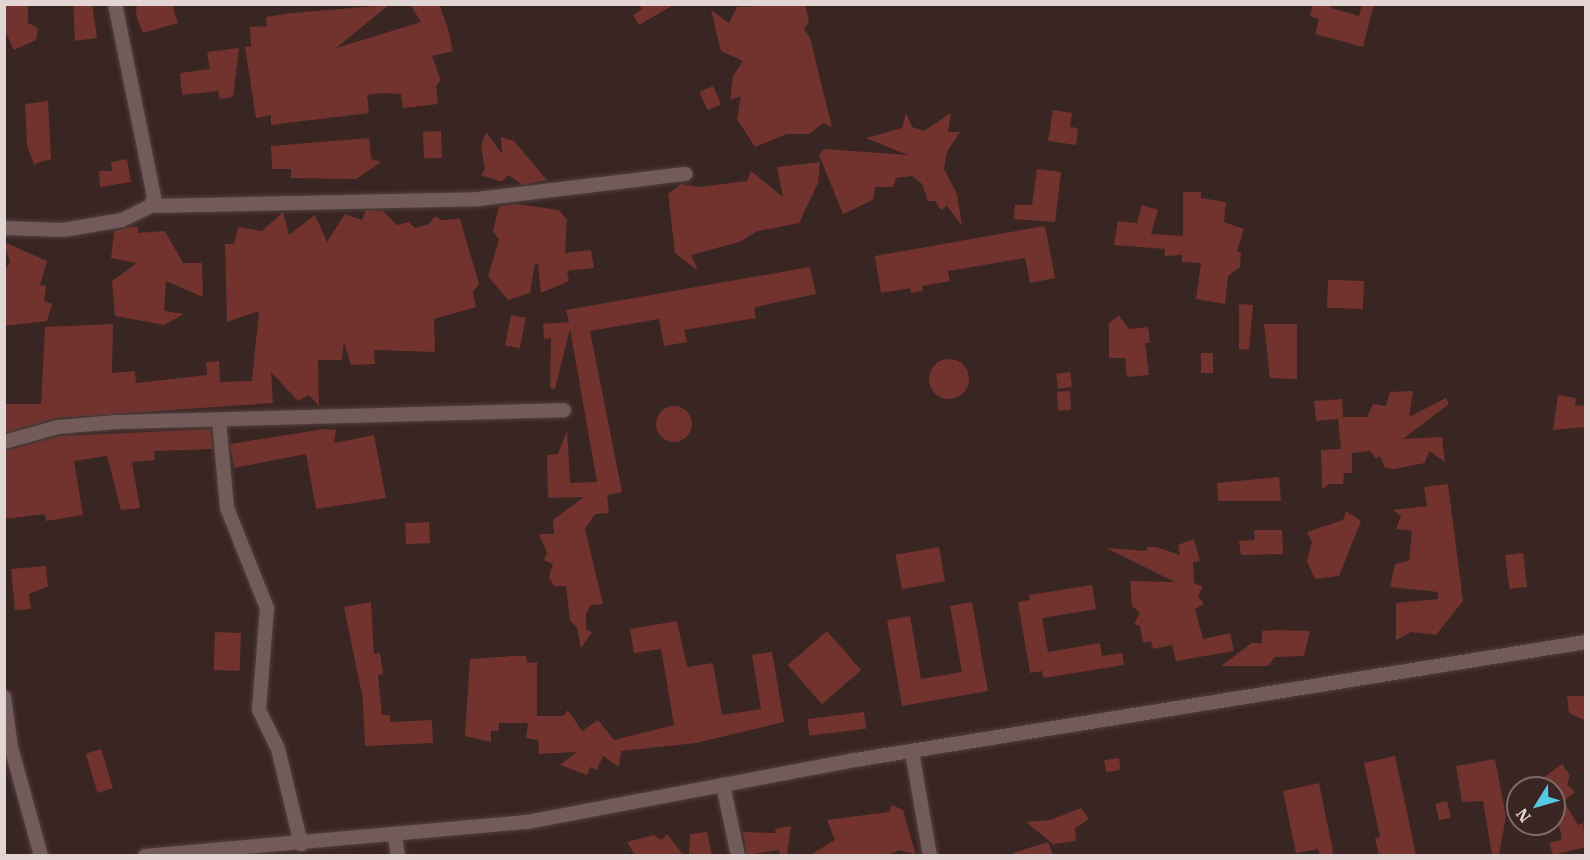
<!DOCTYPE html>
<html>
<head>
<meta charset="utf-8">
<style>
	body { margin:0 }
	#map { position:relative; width:1590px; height:860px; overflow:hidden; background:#392522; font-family:"IBM Plex Serif",serif }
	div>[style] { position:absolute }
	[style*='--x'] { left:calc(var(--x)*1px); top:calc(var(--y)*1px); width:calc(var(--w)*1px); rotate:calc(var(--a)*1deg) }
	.building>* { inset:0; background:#72332e; transform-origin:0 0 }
	.round { border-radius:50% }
	.roads { filter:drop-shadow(0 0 2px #524140) drop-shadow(0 0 2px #524140) }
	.street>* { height:14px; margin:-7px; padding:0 7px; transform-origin:7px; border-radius:7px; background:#735b59 }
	span { translate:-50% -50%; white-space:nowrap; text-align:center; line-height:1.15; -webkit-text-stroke:5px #392522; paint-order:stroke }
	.frame { position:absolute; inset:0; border:6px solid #e3d5d3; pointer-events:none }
	.north { position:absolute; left:1506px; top:776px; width:60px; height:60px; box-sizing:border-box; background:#392522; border:2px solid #7d6b69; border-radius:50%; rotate:233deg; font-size:16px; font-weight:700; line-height:24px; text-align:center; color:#e3d5d3 }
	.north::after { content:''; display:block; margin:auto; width:21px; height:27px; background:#55cae0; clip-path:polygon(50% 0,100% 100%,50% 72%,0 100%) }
</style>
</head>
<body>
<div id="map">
	<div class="building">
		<i style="clip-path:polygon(4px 4px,28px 4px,28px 23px,38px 28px,36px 40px,14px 50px,4px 29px)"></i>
		<i style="clip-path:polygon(73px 4px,92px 4px,97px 38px,75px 41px)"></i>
		<i style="clip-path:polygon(137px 4px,172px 4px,178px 23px,143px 33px,136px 15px)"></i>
		<i style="clip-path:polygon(410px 4px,439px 4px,448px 29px,453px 51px,432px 56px,441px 80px,436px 86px,438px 104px,403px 108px,401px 94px,385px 93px,367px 95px,369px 113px,271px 125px,271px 115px,256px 118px,245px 47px,251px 46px,250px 27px,267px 26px,266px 17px,292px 13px,389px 5px,336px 48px,421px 22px)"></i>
		<i style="clip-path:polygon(639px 4px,675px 4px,639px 25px,633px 15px,642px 9px)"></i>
		<i style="clip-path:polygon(805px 4px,809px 22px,804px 29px,810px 38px,832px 127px,823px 123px,809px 134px,787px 134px,755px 147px,737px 119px,741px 96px,730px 100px,733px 76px,743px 61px,721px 51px,711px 10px,729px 23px,737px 7px)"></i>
		<i style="clip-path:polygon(1313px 4px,1332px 4px,1331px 8px,1359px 16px,1362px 4px,1374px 4px,1363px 47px,1315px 34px,1319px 19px,1310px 16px)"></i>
		<i style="clip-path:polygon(239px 48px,233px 97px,220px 99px,218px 91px,182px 95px,180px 73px,210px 69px,207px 52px)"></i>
		<i style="left:713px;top:86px;width:20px;height:15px;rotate:66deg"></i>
		<i style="clip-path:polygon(48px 101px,51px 159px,34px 164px,27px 146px,25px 104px)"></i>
		<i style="clip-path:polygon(1053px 110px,1072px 113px,1070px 127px,1078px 128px,1076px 145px,1048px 141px)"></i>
		<i style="clip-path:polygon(906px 113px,912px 127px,924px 131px,951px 113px,948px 132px,960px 132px,947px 152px,944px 169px,957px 194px,962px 226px,947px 206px,941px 210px,935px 201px,928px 201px,922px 184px,912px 176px,896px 178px,893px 187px,875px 187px,873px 200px,843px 214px,819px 155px,824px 149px,908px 155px,866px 138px,902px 128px)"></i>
		<i style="left:441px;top:131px;width:27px;height:18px;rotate:88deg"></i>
		<i style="clip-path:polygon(486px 132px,502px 154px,501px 137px,514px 141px,547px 180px,523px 185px,508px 175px,502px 182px,481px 175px,485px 169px,481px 146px)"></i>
		<i style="clip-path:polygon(369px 138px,371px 159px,381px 162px,356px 179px,291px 178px,291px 169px,272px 169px,271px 146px)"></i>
		<i style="clip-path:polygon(127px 159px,131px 182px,100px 187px,99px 171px,112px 171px,111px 162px)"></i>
		<i style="clip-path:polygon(820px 162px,818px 183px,799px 223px,758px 231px,739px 242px,691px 255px,698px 271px,675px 253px,668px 194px,681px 184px,699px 187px,747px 181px,751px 171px,783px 197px,777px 167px)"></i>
		<i style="clip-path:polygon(1037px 169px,1061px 172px,1055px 222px,1014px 219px,1015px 205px,1032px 205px)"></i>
		<i style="clip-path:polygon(1183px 192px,1201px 192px,1201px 198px,1226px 202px,1224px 222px,1244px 229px,1237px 251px,1241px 252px,1240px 267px,1228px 276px,1225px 304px,1196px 299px,1201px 263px,1182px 262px,1182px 255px,1165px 256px,1165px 249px,1114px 245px,1118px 221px,1137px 223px,1142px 205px,1158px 210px,1151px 234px,1183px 236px)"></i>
		<i style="clip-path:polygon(517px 204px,559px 210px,567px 220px,565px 253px,591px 250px,594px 268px,567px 271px,569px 281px,541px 293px,538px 264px,535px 263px,530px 293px,508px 300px,488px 276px,499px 240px,493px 231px,499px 206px)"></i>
		<i style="clip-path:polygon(366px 210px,383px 211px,397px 225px,409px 222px,415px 228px,429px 224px,435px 216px,441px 220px,460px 219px,479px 284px,473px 292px,476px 307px,434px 319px,435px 352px,374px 350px,375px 364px,351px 365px,344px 342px,342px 360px,318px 360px,319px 406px,309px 395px,298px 401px,271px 372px,273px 403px,57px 418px,4px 433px,4px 404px,41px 404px,45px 327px,113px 324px,112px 373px,135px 371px,136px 383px,207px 375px,206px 362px,219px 361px,220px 382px,252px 381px,259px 311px,227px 322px,225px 244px,234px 244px,238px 227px,262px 231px,283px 212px,289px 235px,315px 215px,327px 242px,345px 214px,362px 220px)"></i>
		<i style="clip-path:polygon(1045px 226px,1055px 278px,1030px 283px,1025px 258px,948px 271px,950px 281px,922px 286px,923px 291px,911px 293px,910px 288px,881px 293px,875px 256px)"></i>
		<i style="clip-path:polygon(129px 227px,138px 227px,138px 233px,165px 231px,183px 263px,202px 263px,203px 297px,166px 281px,164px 311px,184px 314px,164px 325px,115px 316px,112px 281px,137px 263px,111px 258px,114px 231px)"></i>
		<i style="clip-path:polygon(4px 242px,47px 261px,40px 285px,46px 286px,44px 301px,52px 304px,47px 321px,4px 326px,4px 272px,10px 262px)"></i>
		<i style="clip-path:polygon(810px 267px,816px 294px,760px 306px,754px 308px,756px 318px,684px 330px,687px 342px,664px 346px,659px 319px,590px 331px,622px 492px,607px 495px,609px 513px,595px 514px,585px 529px,603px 604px,591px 605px,586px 614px,586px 629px,592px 632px,581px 648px,577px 628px,570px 620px,566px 586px,554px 586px,549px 577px,553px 564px,544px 560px,547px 553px,539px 534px,554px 534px,553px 520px,584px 497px,548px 498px,547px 455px,558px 454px,567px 430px,570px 483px,597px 482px,570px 329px,555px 389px,550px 388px,551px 338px,544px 339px,543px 324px,569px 322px,566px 310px)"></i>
		<i style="left:1364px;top:281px;width:28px;height:36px;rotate:92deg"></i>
		<i style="clip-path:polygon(1239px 304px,1253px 305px,1249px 350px,1239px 349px)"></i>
		<i style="left:511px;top:315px;width:15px;height:31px;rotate:11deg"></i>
		<i style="clip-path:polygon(1119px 316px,1129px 329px,1148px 327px,1150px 343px,1145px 343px,1149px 375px,1127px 377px,1125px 358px,1109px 358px,1109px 323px)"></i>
		<i style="clip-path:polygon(1264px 324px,1297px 324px,1297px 379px,1270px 378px)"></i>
		<i style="left:1201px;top:353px;width:12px;height:20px"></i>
		<i class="round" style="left:929px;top:359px;width:40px;height:40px"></i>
		<i style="left:1070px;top:372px;width:15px;height:14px;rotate:82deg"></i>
		<i style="left:1070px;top:391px;width:19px;height:13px;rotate:87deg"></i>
		<i style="clip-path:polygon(1413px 391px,1409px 417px,1446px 398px,1449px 404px,1403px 439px,1442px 437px,1445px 462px,1429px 451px,1425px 463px,1394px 469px,1385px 468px,1380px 456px,1376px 459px,1370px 451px,1352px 453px,1352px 473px,1344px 473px,1343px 484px,1329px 484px,1322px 489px,1321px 450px,1341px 449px,1338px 419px,1316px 421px,1314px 401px,1342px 399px,1343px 417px,1367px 417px,1373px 404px,1386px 406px,1390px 392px)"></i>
		<i style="clip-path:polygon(1558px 395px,1576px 398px,1575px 406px,1586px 405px,1586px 427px,1553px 430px)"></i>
		<i class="round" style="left:656px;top:406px;width:36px;height:36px"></i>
		<i style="clip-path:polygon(211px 429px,213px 449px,154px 451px,155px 460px,132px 462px,140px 508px,121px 510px,107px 456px,74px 461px,83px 515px,46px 521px,45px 514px,4px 519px,4px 451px,60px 436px)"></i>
		<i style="clip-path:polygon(324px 429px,336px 430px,334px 443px,374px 435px,386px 498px,316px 509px,306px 454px,234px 468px,230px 444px)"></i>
		<i style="clip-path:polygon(1279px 477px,1281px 501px,1218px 501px,1217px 483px)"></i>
		<i style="clip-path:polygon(1448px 484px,1463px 601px,1436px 635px,1411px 632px,1396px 640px,1396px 603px,1438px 599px,1438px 592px,1390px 587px,1395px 564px,1409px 561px,1412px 531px,1396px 529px,1401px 516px,1393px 510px,1427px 506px,1424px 487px)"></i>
		<i style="clip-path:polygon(1346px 511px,1361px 521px,1339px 576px,1315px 579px,1307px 561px,1312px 542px,1307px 532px,1343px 520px)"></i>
		<i style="left:429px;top:522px;width:21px;height:24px;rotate:87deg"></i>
		<i style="clip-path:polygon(1254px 530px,1282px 530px,1283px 554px,1241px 555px,1239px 541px,1255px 540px)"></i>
		<i style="clip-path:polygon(1194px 539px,1200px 561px,1193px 562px,1194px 583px,1203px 587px,1198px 596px,1204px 604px,1195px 609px,1203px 639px,1230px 633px,1234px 651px,1176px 661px,1172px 645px,1153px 649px,1151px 641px,1143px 643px,1140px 626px,1134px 624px,1140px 613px,1132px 606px,1130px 581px,1175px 582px,1106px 548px,1147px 551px,1147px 547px,1156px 547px,1180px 555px,1178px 545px)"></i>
		<i style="left:939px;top:547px;width:35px;height:44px;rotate:80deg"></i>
		<i style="left:1523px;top:553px;width:34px;height:18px;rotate:83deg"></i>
		<i style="clip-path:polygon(46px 566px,48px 586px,29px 594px,31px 609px,15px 610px,11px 569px)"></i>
		<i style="clip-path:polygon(1092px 585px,1096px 609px,1042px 618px,1048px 652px,1100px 643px,1102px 656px,1122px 653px,1124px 665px,1043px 678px,1042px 671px,1030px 673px,1018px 602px,1030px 600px,1029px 595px)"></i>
		<i style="clip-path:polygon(371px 602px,374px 654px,380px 653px,383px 674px,378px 675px,382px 715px,390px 715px,390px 722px,432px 720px,433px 743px,365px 746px,363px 700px,344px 607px)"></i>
		<i style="clip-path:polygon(972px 602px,988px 691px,902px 706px,887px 620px,910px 616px,921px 679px,962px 672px,950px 606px)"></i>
		<i style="clip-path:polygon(677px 621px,687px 667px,713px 663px,722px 715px,761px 709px,752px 655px,772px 652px,784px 722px,696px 743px,621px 751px,619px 767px,603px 756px,597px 770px,590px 767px,587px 775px,560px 765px,577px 752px,539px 754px,538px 740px,526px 738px,528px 723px,499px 723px,499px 731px,491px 731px,491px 742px,465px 736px,470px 659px,512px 656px,526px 656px,527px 663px,537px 662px,537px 716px,563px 716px,568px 710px,582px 731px,598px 720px,614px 740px,674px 725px,661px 649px,634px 653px,630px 629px)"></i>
		<i style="clip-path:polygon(1276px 630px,1310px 631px,1304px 656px,1275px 657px,1268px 666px,1221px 666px,1252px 643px,1262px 643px,1262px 631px)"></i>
		<i style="left:827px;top:631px;width:52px;height:52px;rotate:49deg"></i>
		<i style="left:215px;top:632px;width:26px;height:38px;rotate:2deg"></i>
		<i style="clip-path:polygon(1567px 696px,1586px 696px,1586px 721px,1569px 713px)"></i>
		<i style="left:864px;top:712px;width:17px;height:57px;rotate:83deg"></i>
		<i style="left:101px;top:749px;width:41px;height:16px;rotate:73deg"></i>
		<i style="clip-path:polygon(1395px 756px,1416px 855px,1379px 855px,1375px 838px,1380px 837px,1364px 763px)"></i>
		<i style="left:1119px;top:758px;width:12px;height:15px;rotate:81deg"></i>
		<i style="clip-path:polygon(1495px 759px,1506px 817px,1499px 855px,1492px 855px,1483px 801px,1462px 802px,1456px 766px)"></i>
		<i style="clip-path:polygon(1562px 764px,1570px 775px,1567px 785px,1575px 792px,1560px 804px,1554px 799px,1554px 787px,1543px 778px)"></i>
		<i style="clip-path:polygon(1319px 783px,1332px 846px,1333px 855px,1320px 855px,1318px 849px,1296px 853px,1283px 791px)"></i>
		<i style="left:1447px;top:801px;width:17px;height:12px;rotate:77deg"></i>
		<i style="clip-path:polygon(892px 805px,903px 810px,916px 855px,900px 850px,887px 855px,810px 855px,835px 840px,827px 820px,889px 812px)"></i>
		<i style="clip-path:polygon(1566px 805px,1578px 825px,1583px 823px,1586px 847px,1553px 855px,1549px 843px,1561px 840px,1561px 832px,1555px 819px)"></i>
		<i style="clip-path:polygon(1081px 808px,1089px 819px,1075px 828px,1076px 841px,1053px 844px,1026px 822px,1050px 820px)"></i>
		<i style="clip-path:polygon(791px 826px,787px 855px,780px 855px,779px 850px,747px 855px,743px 832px,776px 833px,775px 829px)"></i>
		<i style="clip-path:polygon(707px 832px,712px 855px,689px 855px,690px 834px)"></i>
		<i style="clip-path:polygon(667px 834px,683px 855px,635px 855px,627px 842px,654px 835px,662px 840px)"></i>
		<i style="clip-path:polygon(1048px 842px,1053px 855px,1014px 855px,1013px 853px)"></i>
	</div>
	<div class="roads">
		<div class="street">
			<i style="--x:151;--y:206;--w:327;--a:-1.2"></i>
			<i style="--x:478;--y:199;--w:209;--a:-6.9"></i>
			<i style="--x:4;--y:228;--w:59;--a:1.9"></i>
			<i style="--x:63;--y:230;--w:60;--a:-9.6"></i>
			<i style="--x:122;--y:220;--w:32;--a:-26"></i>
			<i style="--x:151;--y:206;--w:9;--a:-72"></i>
			<i style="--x:154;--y:197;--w:197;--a:-101.4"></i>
			<i style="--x:219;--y:421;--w:87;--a:84.7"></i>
			<i style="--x:227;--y:508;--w:108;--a:68.2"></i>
			<i style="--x:267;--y:608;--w:102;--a:94.5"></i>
			<i style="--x:259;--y:710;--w:43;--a:64"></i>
			<i style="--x:278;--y:749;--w:98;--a:76.4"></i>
			<i style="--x:4;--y:442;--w:56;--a:-15.5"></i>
			<i style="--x:58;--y:427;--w:58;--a:-4.9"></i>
			<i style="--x:116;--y:422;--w:448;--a:-1.5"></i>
			<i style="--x:4;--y:697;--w:50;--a:82"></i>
			<i style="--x:11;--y:747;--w:113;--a:74.6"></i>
			<i style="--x:912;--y:752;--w:106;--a:80.2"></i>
			<i style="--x:723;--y:785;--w:73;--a:78.1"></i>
			<i style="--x:395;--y:837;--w:19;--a:81"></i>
			<i style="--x:145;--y:856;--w:384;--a:-5.1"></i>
			<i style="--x:527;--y:822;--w:334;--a:-10.7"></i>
			<i style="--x:855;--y:760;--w:740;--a:-9.17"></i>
		</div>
	</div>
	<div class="frame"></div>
	<div class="north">N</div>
</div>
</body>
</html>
